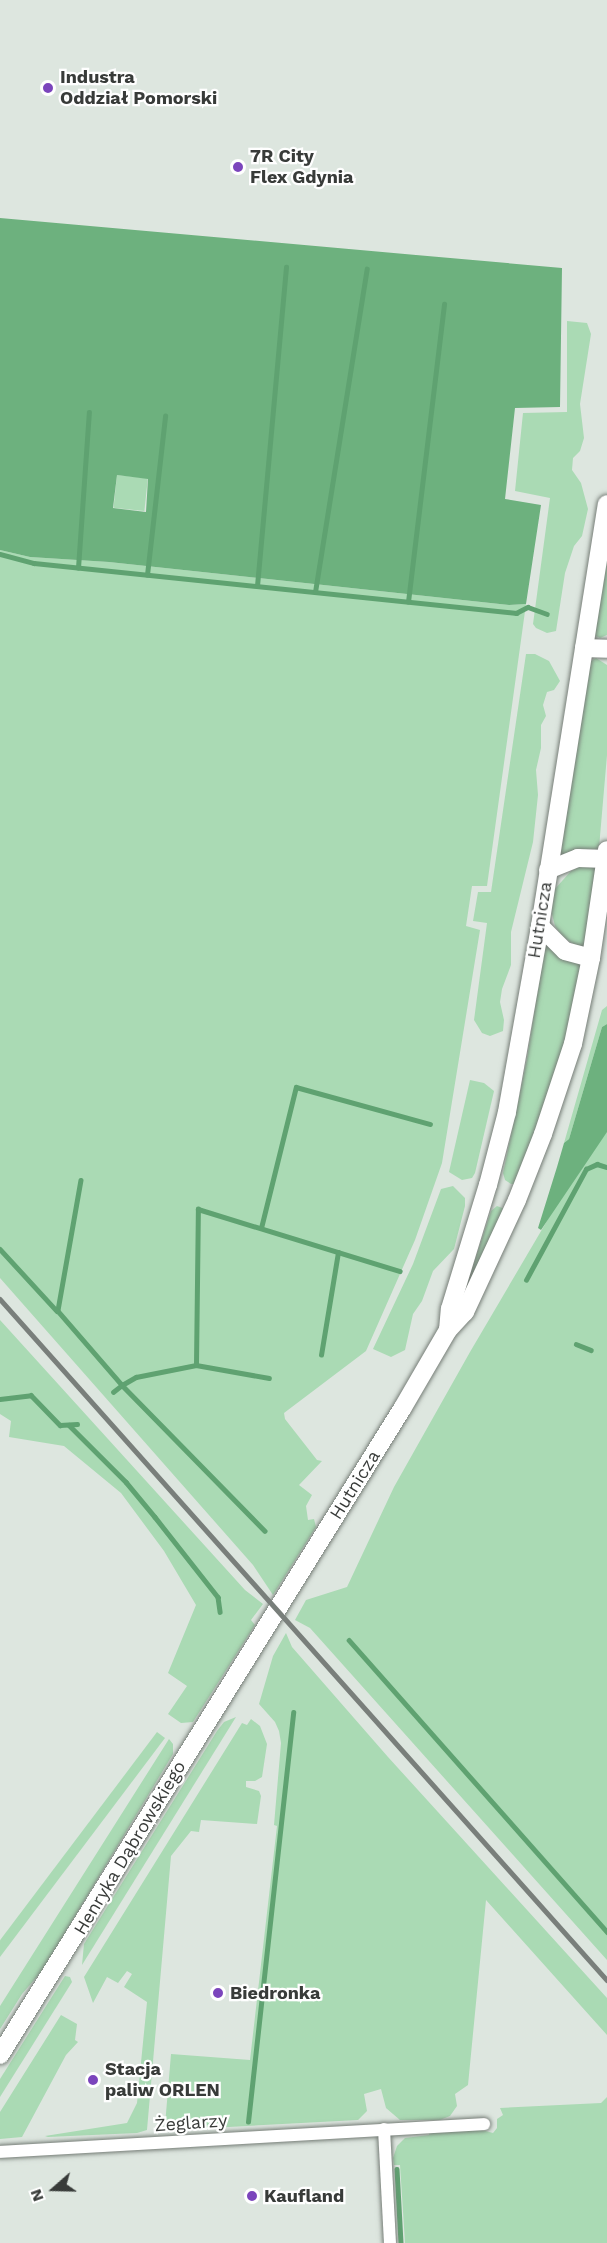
<!DOCTYPE html>
<html>
<head>
<meta charset="utf-8">
<style>
	body { margin:0 }
	#map { position:relative; width:607px; height:2243px; overflow:hidden; background:#dde6df; font-family:"Work Sans",sans-serif }
	div>[style] { position:absolute }
	[style*='--x'] { left:calc(var(--x)*1px); top:calc(var(--y)*1px); width:calc(var(--w)*1px); rotate:calc(var(--a)*1deg) }
	.green>* { inset:0; background:#aadab4; transform-origin:0 0 }
	.forest>* { inset:0; background:#6db17e }
	.stream>* { height:4.5px; margin:-2.25px; padding:0 2.25px; transform-origin:2.25px; border-radius:2.25px; background:#5fa271 }
	.roads { filter:drop-shadow(0 0 2px #767d77) drop-shadow(0 0 2px #767d77) }
	.street>* { height:12px; margin:-6px; padding:0 6px; transform-origin:6px; border-radius:6px; background:#fff }
	.secondary>* { height:18px; margin:-9px; padding:0 9px; transform-origin:9px; border-radius:9px; background:#fff }
	.rail>* { height:4.5px; margin:-2.25px; padding:0 2.25px; transform-origin:2.25px; border-radius:2.25px; background:#797f7b }
	.dots>* { width:16px; height:16px; translate:-50% -50%; box-sizing:border-box; border:3px solid #fff; border-radius:50% }
	span { translate:-50% -50%; white-space:nowrap; text-align:center; line-height:1.15; -webkit-text-stroke:4.5px #fff; paint-order:stroke }
	.poi-label { font-size:18px; color:#383b39; font-weight:700 }
	.left { translate:0 -50%; text-align:left }
	.street-label { font-size:18px; color:#383b39 }
	.north { position:absolute; left:24px; top:2159px; width:60px; height:60px; -webkit-text-stroke:4px #fff; paint-order:stroke; rotate:250deg; font-size:16px; font-weight:700; line-height:24px; text-align:center; color:#383b39 }
	.north::after { content:''; display:block; margin:auto; width:21px; height:27px; background:#383b39; clip-path:polygon(50% 0,100% 100%,50% 72%,0 100%) }
</style>
</head>
<body>
<div id="map">
	<div class="green">
		<i style="clip-path:polygon(567px 321px,587px 323px,591px 334px,580px 404px,584px 438px,580px 451px,573px 458px,572px 470px,581px 483px,588px 509px,582px 536px,574px 546px,565px 573px,556px 631px,547px 633px,536px 628px,533px 624px,550px 498px,515px 491px,523px 413px,567px 412px)"></i>
		<i style="left:117px;top:475px;width:31px;height:33px;rotate:6deg"></i>
		<i style="clip-path:polygon(607px 536px,607px 635px,600px 638px,594px 635px)"></i>
		<i style="clip-path:polygon(0 550px,30px 557px,109px 562px,509px 605px,526px 604px,487px 886px,472px 886px,466px 926px,480px 930px,442px 1163px,415px 1240px,366px 1351px,284px 1413px,285px 1419px,317px 1460px,322px 1461px,299px 1485px,312px 1495px,306px 1506px,308px 1520px,314px 1519px,316px 1527px,273px 1595px,253px 1565px,0 1278px)"></i>
		<i style="clip-path:polygon(526px 654px,535px 654px,549px 661px,560px 681px,554px 690px,547px 692px,543px 705px,546px 716px,541px 725px,541px 748px,536px 770px,538px 795px,533px 842px,511px 932px,511px 965px,502px 989px,500px 1002px,504px 1020px,503px 1031px,490px 1036px,482px 1033px,474px 1020px,487px 923px,473px 921px,478px 892px,491px 892px)"></i>
		<i style="clip-path:polygon(596px 658px,607px 665px,607px 755px,599px 848px,560px 859px,588px 663px)"></i>
		<i style="clip-path:polygon(597px 866px,584px 946px,578px 947px,562px 936px,555px 926px,551px 910px,554px 890px,571px 871px,579px 867px)"></i>
		<i style="clip-path:polygon(545px 943px,581px 965px,565px 1044px,535px 1141px,514px 1184px,511px 1184px,505px 1180px,503px 1173px,527px 1059px)"></i>
		<i style="clip-path:polygon(607px 1006px,607px 1024px,602px 1027px,569px 1139px,564px 1143px,602px 1010px)"></i>
		<i style="clip-path:polygon(470px 1080px,484px 1083px,494px 1091px,475px 1173px,472px 1178px,462px 1180px,449px 1172px)"></i>
		<i style="clip-path:polygon(607px 1131px,607px 1960px,310px 1628px,295px 1620px,306px 1600px,347px 1587px,394px 1487px,470px 1352px,554px 1209px)"></i>
		<i style="clip-path:polygon(453px 1186px,465px 1198px,465px 1206px,454px 1249px,433px 1271px,422px 1301px,413px 1314px,405px 1350px,391px 1357px,373px 1349px,413px 1264px,441px 1189px)"></i>
		<i style="clip-path:polygon(497px 1206px,505px 1209px,461px 1303px,491px 1211px)"></i>
		<i style="clip-path:polygon(0 1320px,245px 1590px,263px 1604px,251px 1620px,255px 1625px,193px 1722px,181px 1723px,168px 1714px,187px 1686px,168px 1673px,196px 1605px,164px 1551px,121px 1493px,64px 1446px,9px 1437px,11px 1421px,0 1414px)"></i>
		<i style="clip-path:polygon(286px 1633px,292px 1647px,388px 1757px,607px 1998px,607px 2035px,486px 1900px,468px 2085px,455px 2094px,457px 2106px,450px 2116px,440px 2120px,400px 2120px,386px 2108px,381px 2089px,364px 2094px,367px 2111px,358px 2120px,173px 2130px,165px 2125px,171px 2054px,250px 2060px,277px 1826px,274px 1825px,281px 1743px,279px 1731px,275px 1722px,259px 1704px,273px 1656px)"></i>
		<i style="clip-path:polygon(236px 1717px,82px 1965px,84px 1944px,92px 1931px,217px 1731px,224px 1722px)"></i>
		<i style="clip-path:polygon(251px 1719px,260px 1726px,267px 1744px,262px 1777px,255px 1781px,246px 1781px,246px 1787px,259px 1791px,261px 1796px,257px 1824px,201px 1820px,199px 1832px,191px 1831px,171px 1856px,147px 2130px,137px 2133px,48px 2137px,45px 2136px,127px 2123px,137px 2103px,147px 2002px,124px 1987px,132px 1974px,127px 1971px,118px 1983px,107px 1977px,93px 2003px,84px 1977px,242px 1723px,247px 1725px)"></i>
		<i style="left:157px;top:1732px;width:10px;height:296px;rotate:37deg"></i>
		<i style="clip-path:polygon(169px 1739px,173px 1744px,173px 1754px,42px 1971px,22px 1994px,0 2029px,0 2006px)"></i>
		<i style="clip-path:polygon(65px 1976px,70px 1977px,72px 1982px,0 2097px,0 2079px)"></i>
		<i style="clip-path:polygon(61px 2015px,77px 2024px,75px 2040px,78px 2042px,66px 2055px,22px 2137px,0 2139px,0 2112px)"></i>
		<i style="clip-path:polygon(607px 2097px,607px 2243px,405px 2243px,400px 2165px,394px 2165px,393px 2158px,397px 2146px,405px 2138px,429px 2135px,429px 2131px,478px 2129px,493px 2133px,497px 2128px,497px 2119px,503px 2115px,500px 2108px,601px 2103px)"></i>
	</div>
	<div class="forest">
		<i style="clip-path:polygon(evenodd,0 218px,562px 268px,560px 407px,515px 408px,505px 499px,541px 505px,526px 604px,509px 605px,109px 562px,30px 557px,0 550px,0 218px,117px 475px,148px 479px,146px 512px,113px 508px,117px 475px)"></i>
		<i style="clip-path:polygon(607px 1024px,607px 1132px,541px 1230px,538px 1228px,557px 1167px,564px 1143px,569px 1139px,602px 1027px)"></i>
	</div>
	<div class="stream">
		<i style="--x:0;--y:554;--w:35;--a:15"></i>
		<i style="--x:34;--y:563;--w:485;--a:5.9"></i>
		<i style="--x:516;--y:613;--w:13;--a:-27"></i>
		<i style="--x:528;--y:607;--w:20;--a:20"></i>
		<i style="--x:78;--y:568;--w:156;--a:-86"></i>
		<i style="--x:147;--y:575;--w:160;--a:-83.5"></i>
		<i style="--x:257;--y:586;--w:320;--a:-84.8"></i>
		<i style="--x:315;--y:592;--w:327;--a:-80.9"></i>
		<i style="--x:408;--y:602;--w:300;--a:-83.1"></i>
		<i style="--x:81;--y:1180;--w:133;--a:100"></i>
		<i style="--x:58;--y:1311;--w:98;--a:49.1"></i>
		<i style="--x:122;--y:1385;--w:16;--a:-30"></i>
		<i style="--x:136;--y:1377;--w:61;--a:-11.3"></i>
		<i style="--x:196;--y:1365;--w:74;--a:10.1"></i>
		<i style="--x:261;--y:1228;--w:145;--a:-76.1"></i>
		<i style="--x:296;--y:1087;--w:139;--a:15.4"></i>
		<i style="--x:0;--y:1249;--w:84;--a:47.4"></i>
		<i style="--x:526;--y:1280;--w:126;--a:-61.6"></i>
		<i style="--x:586;--y:1169;--w:12;--a:-24"></i>
		<i style="--x:597;--y:1164;--w:10;--a:17"></i>
		<i style="--x:576;--y:1344;--w:16;--a:22"></i>
		<i style="--x:321;--y:1355;--w:104;--a:-80.6"></i>
		<i style="--x:196;--y:1365;--w:156;--a:-89.3"></i>
		<i style="--x:198;--y:1209;--w:211;--a:17.1"></i>
		<i style="--x:113;--y:1392;--w:11;--a:-38"></i>
		<i style="--x:122;--y:1385;--w:204;--a:45.6"></i>
		<i style="--x:0;--y:1399;--w:31;--a:-7"></i>
		<i style="--x:31;--y:1395;--w:42;--a:46"></i>
		<i style="--x:60;--y:1425;--w:17;--a:-3"></i>
		<i style="--x:69;--y:1425;--w:81;--a:45"></i>
		<i style="--x:126;--y:1482;--w:45;--a:50.4"></i>
		<i style="--x:155;--y:1517;--w:102;--a:51.8"></i>
		<i style="--x:218;--y:1597;--w:15;--a:82"></i>
		<i style="--x:349;--y:1640;--w:390;--a:48.5"></i>
		<i style="--x:248;--y:2122;--w:412;--a:-83.7"></i>
		<i style="--x:397;--y:2169;--w:74;--a:86.9"></i>
	</div>
	<div class="roads">
		<div class="street">
			<i style="--x:384;--y:2129;--w:114;--a:87"></i>
			<i style="--x:0;--y:2152;--w:485;--a:-3.3"></i>
		</div>
		<div class="secondary">
			<i style="--x:584;--y:648;--w:23;--a:2"></i>
			<i style="--x:548;--y:870;--w:32;--a:-22"></i>
			<i style="--x:578;--y:858;--w:28;--a:2"></i>
			<i style="--x:540;--y:926;--w:35;--a:45"></i>
			<i style="--x:565;--y:951;--w:27;--a:15"></i>
			<i style="--x:448;--y:1330;--w:21;--a:-85"></i>
			<i style="--x:450;--y:1309;--w:130;--a:-73"></i>
			<i style="--x:488;--y:1185;--w:75;--a:-75.4"></i>
			<i style="--x:507;--y:1112;--w:189;--a:-79.9"></i>
			<i style="--x:540;--y:926;--w:427;--a:-81"></i>
			<i style="--x:0;--y:2055;--w:761;--a:-58.11"></i>
			<i style="--x:402;--y:1409;--w:91;--a:-59.8"></i>
			<i style="--x:448;--y:1330;--w:25;--a:-47"></i>
			<i style="--x:465;--y:1312;--w:123;--a:-65.1"></i>
			<i style="--x:517;--y:1200;--w:71;--a:-68.5"></i>
			<i style="--x:543;--y:1134;--w:95;--a:-71.6"></i>
			<i style="--x:573;--y:1044;--w:88;--a:-78.2"></i>
			<i style="--x:591;--y:958;--w:109;--a:-81.6"></i>
		</div>
	</div>
	<div class="rail">
		<i style="--x:0;--y:1299;--w:912;--a:48.29"></i>
	</div>
	<div class="dots">
		<i style="left:48px;top:88px;background:#7b45bc"></i>
		<i style="left:238px;top:167px;background:#7b45bc"></i>
		<i style="left:218px;top:1993px;background:#7b45bc"></i>
		<i style="left:93px;top:2080px;background:#7b45bc"></i>
		<i style="left:252px;top:2196px;background:#7b45bc"></i>
	</div>
	<div class="poi-label">
		<span class="left" style="left:60px;top:88px">Industra<br>Oddział Pomorski</span>
		<span class="left" style="left:250px;top:167px">7R City<br>Flex Gdynia</span>
		<span class="left" style="left:230px;top:1993px">Biedronka</span>
		<span class="left" style="left:105px;top:2080px">Stacja<br>paliw ORLEN</span>
		<span class="left" style="left:264px;top:2196px">Kaufland</span>
	</div>
	<div class="street-label">
		<span style="left:540px;top:920px;rotate:-81deg">Hutnicza</span>
		<span style="left:355px;top:1485px;rotate:-58deg">Hutnicza</span>
		<span style="left:130px;top:1848px;rotate:-59deg">Henryka Dąbrowskiego</span>
		<span style="left:191px;top:2123px;rotate:-4deg">Żeglarzy</span>
	</div>
	<div class="north">N</div>
</div>
</body>
</html>
